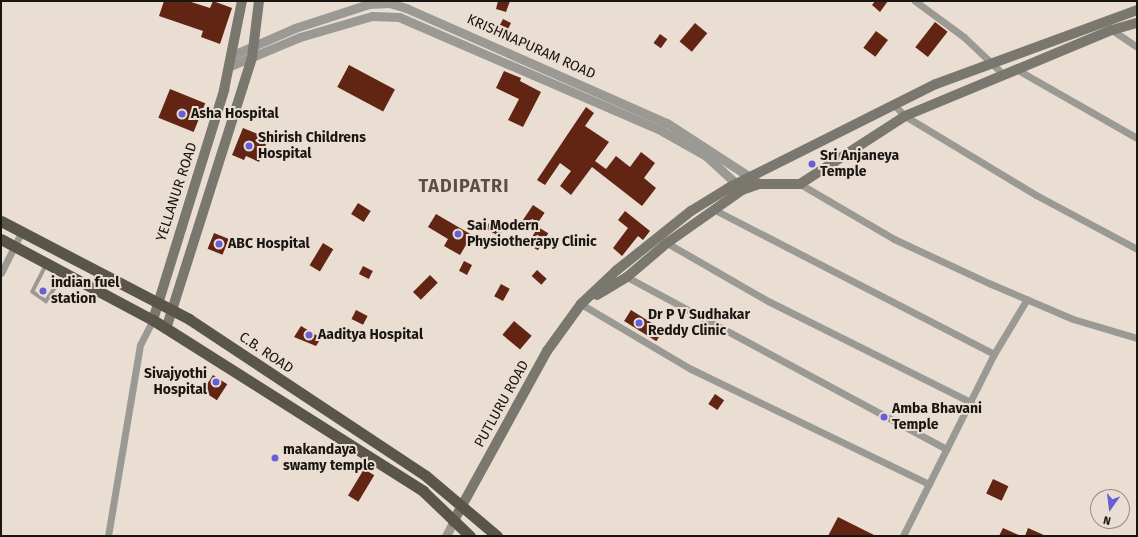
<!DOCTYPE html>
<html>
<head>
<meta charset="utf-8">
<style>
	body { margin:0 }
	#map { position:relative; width:1138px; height:537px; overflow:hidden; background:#eaddd2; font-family:"Fira Sans",sans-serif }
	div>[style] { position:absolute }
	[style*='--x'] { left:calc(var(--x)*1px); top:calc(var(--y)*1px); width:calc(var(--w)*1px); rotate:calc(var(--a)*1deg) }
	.building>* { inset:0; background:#622413; transform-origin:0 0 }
	.service>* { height:3.5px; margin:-1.75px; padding:0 1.75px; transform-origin:1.75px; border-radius:1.75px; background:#9b9993 }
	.minor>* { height:7px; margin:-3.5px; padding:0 3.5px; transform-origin:3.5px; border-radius:3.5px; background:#9b9993 }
	.tertiary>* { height:9px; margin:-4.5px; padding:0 4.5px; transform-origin:4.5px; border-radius:4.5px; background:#9b9993 }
	.secondary>* { height:10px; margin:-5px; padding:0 5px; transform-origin:5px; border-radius:5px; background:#7a776e }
	.trunk>* { height:11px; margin:-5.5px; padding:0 5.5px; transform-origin:5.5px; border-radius:5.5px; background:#595549 }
	.dots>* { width:11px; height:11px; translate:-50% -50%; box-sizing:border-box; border:2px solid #eaddd2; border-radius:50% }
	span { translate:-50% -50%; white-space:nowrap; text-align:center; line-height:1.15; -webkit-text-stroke:4px #eaddd2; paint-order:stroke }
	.street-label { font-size:14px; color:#191511 }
	.poi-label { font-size:14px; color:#191511; font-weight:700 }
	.left { translate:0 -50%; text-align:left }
	.right { translate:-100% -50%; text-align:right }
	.district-label { font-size:18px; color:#5a4f45; font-weight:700; letter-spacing:1px }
	.frame { position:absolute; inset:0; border:2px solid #191511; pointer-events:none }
	.north { position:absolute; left:1090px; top:489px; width:40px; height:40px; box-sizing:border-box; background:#eaddd2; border:1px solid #968d85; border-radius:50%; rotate:194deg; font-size:11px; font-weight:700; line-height:16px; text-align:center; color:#191511 }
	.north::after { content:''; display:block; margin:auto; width:14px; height:18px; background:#665fd8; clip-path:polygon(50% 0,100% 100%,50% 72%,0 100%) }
</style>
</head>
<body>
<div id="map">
	<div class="building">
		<i style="clip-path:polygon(164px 1px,188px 1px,210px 8px,213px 1px,232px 8px,220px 44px,201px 37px,203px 31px,159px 16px)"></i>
		<i style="clip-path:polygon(498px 1px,510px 1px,506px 12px,496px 9px)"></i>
		<i style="clip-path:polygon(875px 1px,888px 1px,880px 12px,872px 5px)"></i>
		<i style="left:503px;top:19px;width:9px;height:15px;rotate:27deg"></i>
		<i style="left:935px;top:22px;width:16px;height:32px;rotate:38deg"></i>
		<i style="left:695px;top:23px;width:16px;height:24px;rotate:40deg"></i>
		<i style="left:876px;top:31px;width:15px;height:21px;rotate:37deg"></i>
		<i style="left:660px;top:34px;width:9px;height:11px;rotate:36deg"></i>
		<i style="left:349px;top:65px;width:52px;height:25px;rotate:28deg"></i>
		<i style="clip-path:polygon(504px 71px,521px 78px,520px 81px,541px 92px,523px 127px,508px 120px,519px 99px,496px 88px)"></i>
		<i style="left:170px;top:89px;width:38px;height:31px;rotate:22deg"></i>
		<i style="clip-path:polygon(586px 107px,594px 113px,585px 126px,609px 142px,595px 161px,606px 169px,616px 156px,630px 167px,641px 152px,655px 163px,644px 178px,656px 188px,642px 206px,592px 167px,571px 195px,560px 186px,571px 171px,560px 163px,545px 185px,537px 180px)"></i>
		<i style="clip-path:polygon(243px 128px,263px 136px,261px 142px,266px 144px,259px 162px,246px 156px,244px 160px,232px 155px)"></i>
		<i style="left:358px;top:203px;width:15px;height:13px;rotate:32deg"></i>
		<i style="left:533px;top:205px;width:14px;height:18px;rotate:34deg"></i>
		<i style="clip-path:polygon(625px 211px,650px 231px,643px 240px,638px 236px,622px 256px,613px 248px,628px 228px,618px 220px)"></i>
		<i style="clip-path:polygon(436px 214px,472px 235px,460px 255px,444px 246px,448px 239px,428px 227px)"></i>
		<i style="left:490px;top:221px;width:15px;height:9px;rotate:28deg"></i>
		<i style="left:538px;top:227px;width:12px;height:20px;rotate:31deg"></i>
		<i style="left:214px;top:233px;width:16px;height:17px;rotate:22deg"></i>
		<i style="left:323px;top:243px;width:12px;height:26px;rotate:31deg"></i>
		<i style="left:464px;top:261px;width:9px;height:11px;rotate:27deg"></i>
		<i style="left:363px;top:266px;width:11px;height:9px;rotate:27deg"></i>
		<i style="left:537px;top:270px;width:13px;height:8px;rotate:42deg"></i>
		<i style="left:430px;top:275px;width:11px;height:24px;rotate:45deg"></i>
		<i style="left:501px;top:284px;width:10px;height:14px;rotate:29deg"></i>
		<i style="left:356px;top:310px;width:13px;height:10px;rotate:27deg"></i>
		<i style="left:631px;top:310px;width:38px;height:13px;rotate:32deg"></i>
		<i style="left:514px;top:321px;width:23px;height:18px;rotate:40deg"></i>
		<i style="clip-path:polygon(301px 326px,321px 338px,316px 346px,294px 337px)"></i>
		<i style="left:213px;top:375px;width:17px;height:19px;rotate:33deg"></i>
		<i style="left:715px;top:394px;width:11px;height:12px;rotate:34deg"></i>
		<i style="left:364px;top:469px;width:12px;height:31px;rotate:31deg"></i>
		<i style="left:993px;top:479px;width:17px;height:16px;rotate:25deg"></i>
		<i style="clip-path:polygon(838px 517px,876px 536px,828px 536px)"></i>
		<i style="clip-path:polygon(1003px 528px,1021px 536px,999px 536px)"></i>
		<i style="clip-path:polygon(1028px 528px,1046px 536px,1025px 536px)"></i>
	</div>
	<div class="service">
		<i style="--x:46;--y:266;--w:29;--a:117"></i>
		<i style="--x:33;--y:292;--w:16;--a:35"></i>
		<i style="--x:46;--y:301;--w:32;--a:-56"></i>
	</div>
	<div class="minor">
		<i style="--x:915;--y:1;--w:61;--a:36.3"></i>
		<i style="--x:964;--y:37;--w:54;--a:43.5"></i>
		<i style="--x:1112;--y:30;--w:30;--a:34"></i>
		<i style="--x:1016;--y:69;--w:139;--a:29.7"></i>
		<i style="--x:894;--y:105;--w:16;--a:45"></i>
		<i style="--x:905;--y:116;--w:153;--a:31.1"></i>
		<i style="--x:1036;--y:195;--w:115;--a:28.1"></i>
		<i style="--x:800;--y:184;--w:109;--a:30.3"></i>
		<i style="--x:894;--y:239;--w:107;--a:24.9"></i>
		<i style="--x:991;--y:284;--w:89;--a:23.1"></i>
		<i style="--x:1073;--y:319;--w:67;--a:16.5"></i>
		<i style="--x:713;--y:209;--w:316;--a:27.3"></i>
		<i style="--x:994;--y:354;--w:203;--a:116.6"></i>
		<i style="--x:667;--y:243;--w:116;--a:29.9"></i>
		<i style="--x:768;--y:301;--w:227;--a:26.5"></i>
		<i style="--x:1;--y:273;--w:45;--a:-63.4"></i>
		<i style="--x:627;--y:277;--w:363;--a:28.3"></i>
		<i style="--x:581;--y:304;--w:128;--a:30.6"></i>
		<i style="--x:691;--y:369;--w:264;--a:25.8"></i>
		<i style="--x:994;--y:354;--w:64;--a:-59"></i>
		<i style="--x:108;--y:536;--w:194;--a:-80.5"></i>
		<i style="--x:140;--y:345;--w:28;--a:-63"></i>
	</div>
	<div class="tertiary">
		<i style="--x:233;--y:55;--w:68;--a:-23.5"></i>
		<i style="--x:295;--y:28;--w:78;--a:-18"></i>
		<i style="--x:369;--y:4;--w:20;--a:-3"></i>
		<i style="--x:389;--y:3;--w:18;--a:16"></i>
		<i style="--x:406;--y:8;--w:285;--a:23.8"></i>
		<i style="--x:667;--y:123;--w:106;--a:33.1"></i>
		<i style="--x:230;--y:66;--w:76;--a:-22.5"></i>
		<i style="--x:300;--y:37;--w:75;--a:-16.3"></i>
		<i style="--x:372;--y:16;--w:27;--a:2"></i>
		<i style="--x:399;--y:17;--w:287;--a:23.4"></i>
		<i style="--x:662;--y:131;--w:51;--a:29.6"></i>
		<i style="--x:706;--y:156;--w:49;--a:42.5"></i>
		<i style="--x:446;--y:536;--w:16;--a:-63"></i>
	</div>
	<div class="secondary">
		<i style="--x:597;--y:295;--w:35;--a:-31"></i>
		<i style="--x:627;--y:277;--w:52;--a:-40.4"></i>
		<i style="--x:667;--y:243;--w:92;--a:-35.2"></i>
		<i style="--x:742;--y:190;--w:18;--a:-19"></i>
		<i style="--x:759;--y:184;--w:41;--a:0"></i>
		<i style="--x:800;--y:184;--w:125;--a:-32.9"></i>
		<i style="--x:905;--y:116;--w:224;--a:-22.6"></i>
		<i style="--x:1112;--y:30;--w:26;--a:-16"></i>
		<i style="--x:153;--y:320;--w:241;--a:-72.8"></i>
		<i style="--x:224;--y:90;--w:91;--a:-78.6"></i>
		<i style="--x:166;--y:329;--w:284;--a:-72.4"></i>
		<i style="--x:252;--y:58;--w:57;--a:-83"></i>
		<i style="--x:453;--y:522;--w:195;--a:-61.2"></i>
		<i style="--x:547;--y:351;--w:58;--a:-54.1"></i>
		<i style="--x:581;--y:304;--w:50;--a:-43.4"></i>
		<i style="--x:617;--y:270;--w:95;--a:-38.6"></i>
		<i style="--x:691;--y:211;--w:46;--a:-31.6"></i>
		<i style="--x:730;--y:187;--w:230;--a:-26.6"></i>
		<i style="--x:936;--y:84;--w:214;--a:-20.2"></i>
	</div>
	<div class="trunk">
		<i style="--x:1;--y:221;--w:212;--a:27.5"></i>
		<i style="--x:189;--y:319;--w:284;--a:33.5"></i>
		<i style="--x:426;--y:476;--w:93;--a:40.2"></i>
		<i style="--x:1;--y:239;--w:172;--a:28.1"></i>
		<i style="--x:153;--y:320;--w:320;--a:32.3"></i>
		<i style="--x:423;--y:491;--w:65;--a:43.8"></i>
	</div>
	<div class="dots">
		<i style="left:182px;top:114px;background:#665fd8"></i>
		<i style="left:249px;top:146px;background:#665fd8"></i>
		<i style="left:812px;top:164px;background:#665fd8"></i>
		<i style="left:458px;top:234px;background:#665fd8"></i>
		<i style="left:219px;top:244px;background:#665fd8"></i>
		<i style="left:43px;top:291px;background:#665fd8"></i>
		<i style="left:639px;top:323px;background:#665fd8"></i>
		<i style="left:309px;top:335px;background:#665fd8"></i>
		<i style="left:216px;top:382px;background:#665fd8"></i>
		<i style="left:884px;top:417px;background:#665fd8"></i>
		<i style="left:275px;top:458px;background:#665fd8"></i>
	</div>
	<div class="street-label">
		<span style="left:531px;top:47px;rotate:24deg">KRISHNAPURAM ROAD</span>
		<span style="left:177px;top:192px;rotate:-72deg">YELLANUR ROAD</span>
		<span style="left:266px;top:353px;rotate:34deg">C.B. ROAD</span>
		<span style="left:502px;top:404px;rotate:-61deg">PUTLURU ROAD</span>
	</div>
	<div class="poi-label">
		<span class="left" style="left:191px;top:114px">Asha Hospital</span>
		<span class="left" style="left:258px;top:146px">Shirish Childrens<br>Hospital</span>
		<span class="left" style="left:820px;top:164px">Sri Anjaneya<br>Temple</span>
		<span class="left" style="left:467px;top:234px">Sai Modern<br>Physiotherapy Clinic</span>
		<span class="left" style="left:228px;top:244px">ABC Hospital</span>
		<span class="left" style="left:51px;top:291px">indian fuel<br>station</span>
		<span class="left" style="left:648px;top:323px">Dr P V Sudhakar<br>Reddy Clinic</span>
		<span class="left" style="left:318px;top:335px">Aaditya Hospital</span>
		<span class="right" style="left:207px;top:382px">Sivajyothi<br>Hospital</span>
		<span class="left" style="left:892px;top:417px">Amba Bhavani<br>Temple</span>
		<span class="left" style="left:283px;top:458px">makandaya<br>swamy temple</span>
	</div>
	<div class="district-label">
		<span style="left:464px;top:186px">TADIPATRI</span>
	</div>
	<div class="frame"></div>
	<div class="north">N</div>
</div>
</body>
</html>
